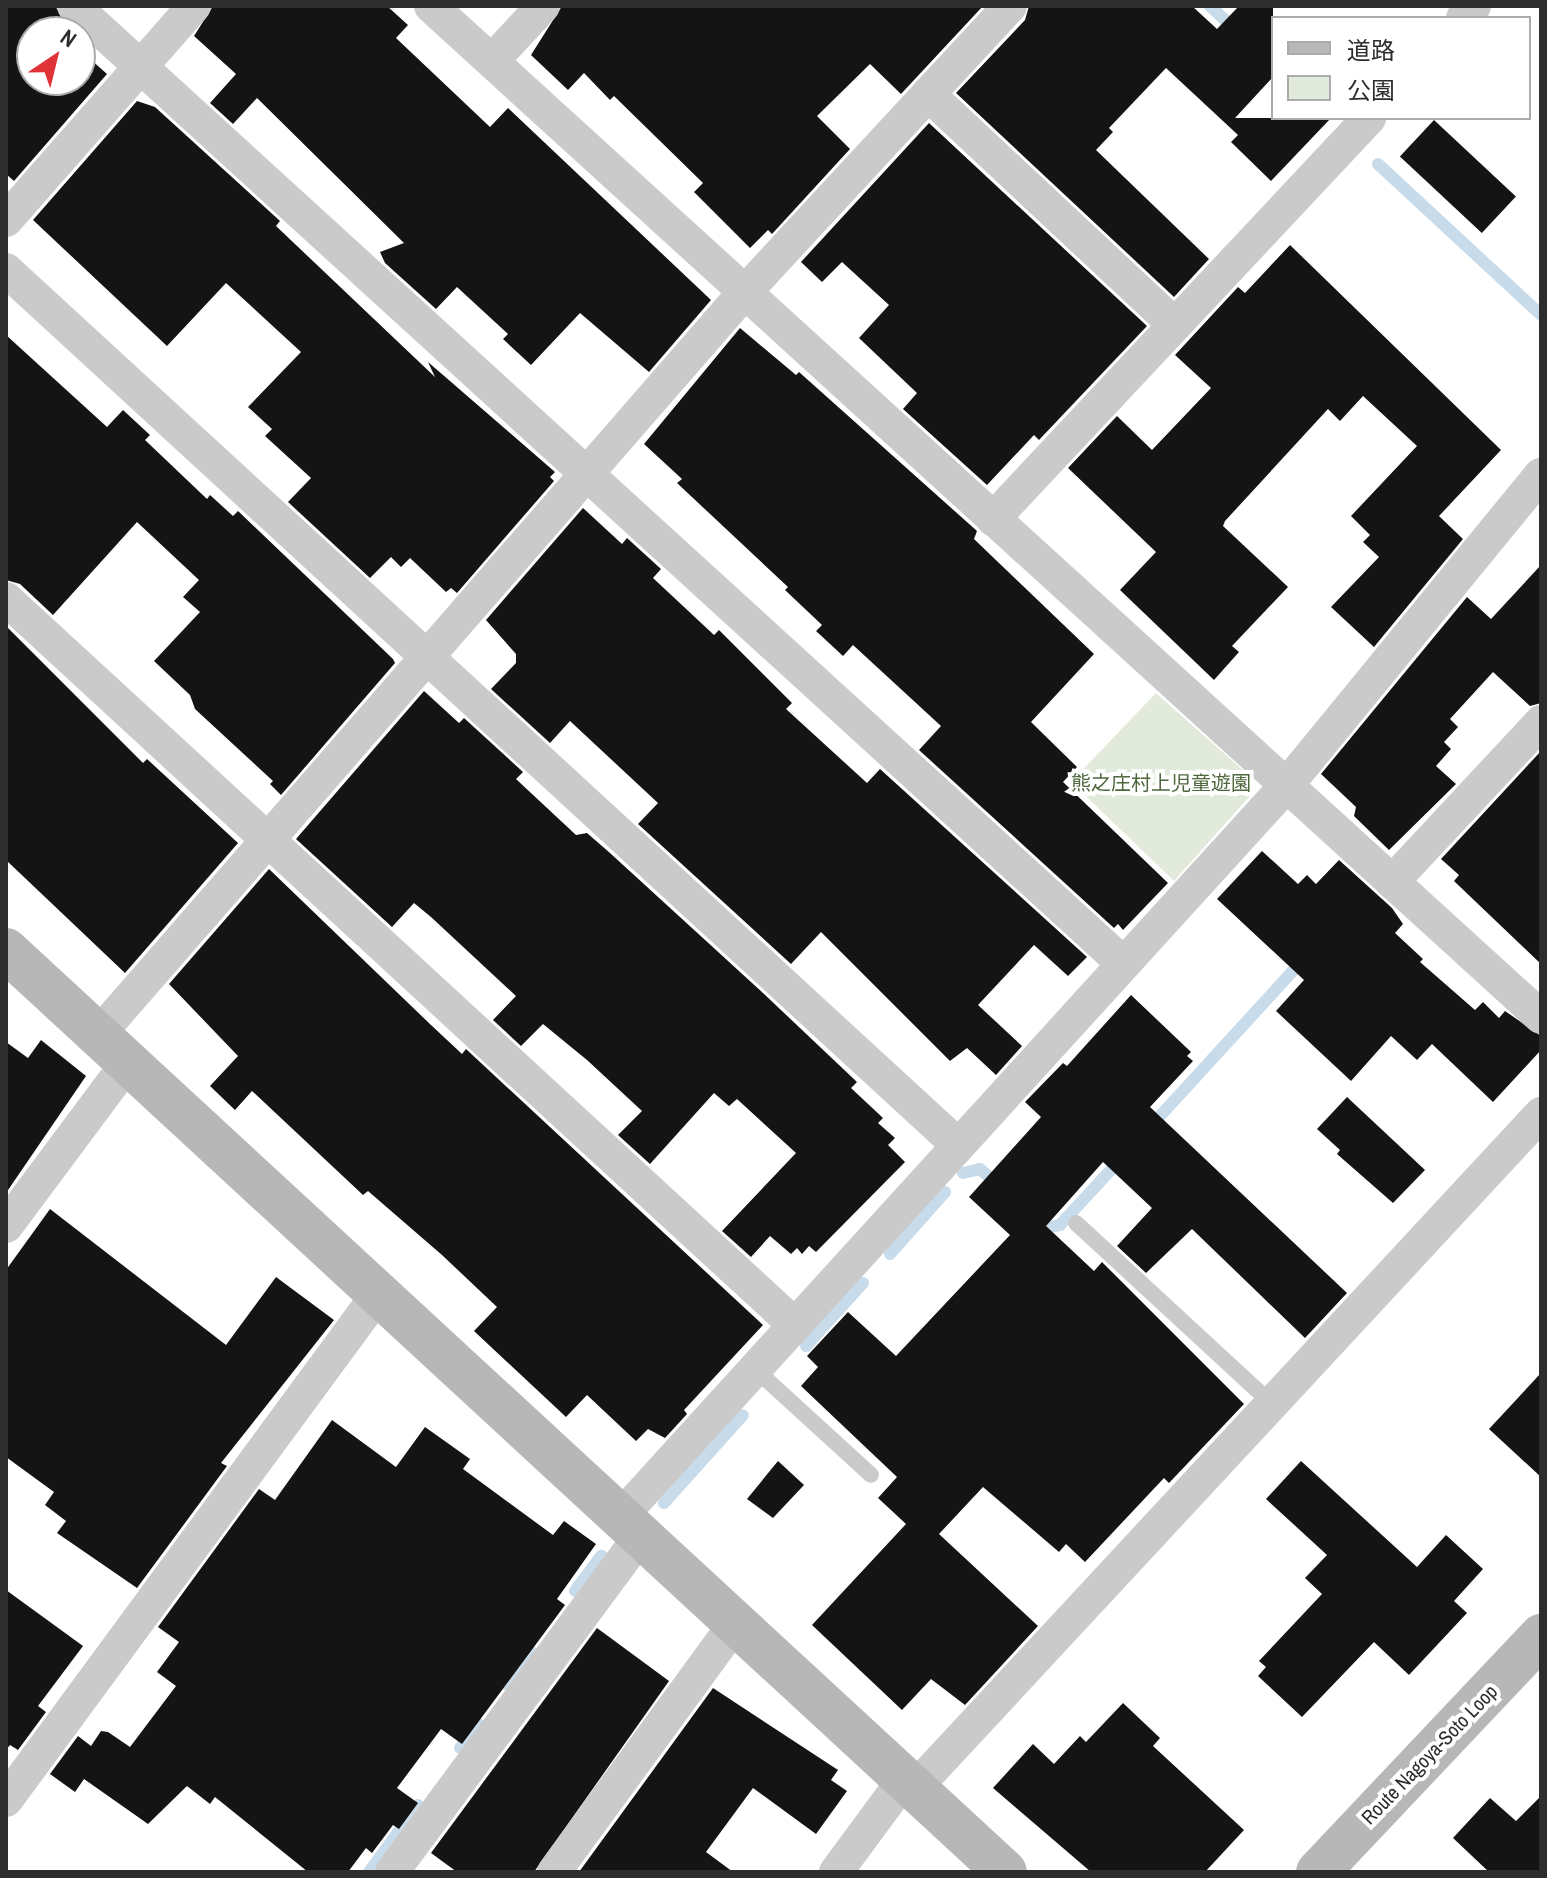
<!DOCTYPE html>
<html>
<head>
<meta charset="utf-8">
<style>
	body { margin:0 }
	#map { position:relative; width:1547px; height:1878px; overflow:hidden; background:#fff; font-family:"Archivo Narrow","Noto Sans JP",sans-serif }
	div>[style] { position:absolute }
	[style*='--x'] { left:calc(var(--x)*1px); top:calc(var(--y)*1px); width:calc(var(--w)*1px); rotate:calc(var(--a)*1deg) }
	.green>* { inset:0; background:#e2eadb }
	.stream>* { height:12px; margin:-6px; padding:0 6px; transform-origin:6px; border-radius:6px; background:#c7dbea }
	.building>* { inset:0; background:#141414; transform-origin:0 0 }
	.lane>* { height:16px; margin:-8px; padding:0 8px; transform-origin:8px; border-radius:8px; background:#cacaca }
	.street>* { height:34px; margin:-17px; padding:0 17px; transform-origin:17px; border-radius:17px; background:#cacaca }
	.secondary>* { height:44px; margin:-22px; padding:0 22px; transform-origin:22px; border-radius:22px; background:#b7b7b7 }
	span { translate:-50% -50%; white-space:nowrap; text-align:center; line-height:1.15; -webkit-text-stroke:8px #fff; paint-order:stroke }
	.park-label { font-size:20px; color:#4e673c }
	.street-label { font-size:20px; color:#2d2d2d }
	.frame { position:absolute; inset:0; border:8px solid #2d2d2d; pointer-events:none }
	.legend { position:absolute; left:1271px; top:16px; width:260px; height:104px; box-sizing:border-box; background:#fff; border:2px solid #ababab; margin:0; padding:10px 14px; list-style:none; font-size:24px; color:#2d2d2d }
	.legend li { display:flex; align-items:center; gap:16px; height:40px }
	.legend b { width:40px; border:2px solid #ababab }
	.north { position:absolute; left:16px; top:16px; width:80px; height:80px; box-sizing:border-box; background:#fff; border:2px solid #ababab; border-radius:50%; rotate:35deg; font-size:22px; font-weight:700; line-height:32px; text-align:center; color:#2d2d2d }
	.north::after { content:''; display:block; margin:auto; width:28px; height:36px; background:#e03338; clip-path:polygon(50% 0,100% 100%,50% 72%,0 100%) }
</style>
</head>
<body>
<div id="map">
	<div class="green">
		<i style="clip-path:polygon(1156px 693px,1245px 772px,1249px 797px,1174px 881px,1071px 782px)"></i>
	</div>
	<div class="stream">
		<i style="--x:1210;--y:6;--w:35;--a:43"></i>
		<i style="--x:1378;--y:164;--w:222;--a:42.8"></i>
		<i style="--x:1149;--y:1128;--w:229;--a:-47.5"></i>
		<i style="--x:963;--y:1173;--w:17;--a:-13"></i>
		<i style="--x:980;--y:1169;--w:24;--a:42"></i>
		<i style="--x:1035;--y:1219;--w:13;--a:42"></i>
		<i style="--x:1045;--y:1228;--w:15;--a:-11"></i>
		<i style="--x:1060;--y:1225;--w:88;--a:-47.3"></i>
		<i style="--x:890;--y:1254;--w:83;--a:-48.4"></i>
		<i style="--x:806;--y:1346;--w:85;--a:-47.9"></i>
		<i style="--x:664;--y:1503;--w:118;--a:-48.1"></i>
		<i style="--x:575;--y:1591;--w:44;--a:-53.4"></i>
		<i style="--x:507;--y:1685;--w:41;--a:-54"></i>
		<i style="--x:460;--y:1748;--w:30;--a:-53"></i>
		<i style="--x:369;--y:1872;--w:83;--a:-53.8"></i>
	</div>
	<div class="building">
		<i style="clip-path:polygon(6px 6px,55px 6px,73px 32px,32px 32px,32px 80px,80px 80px,80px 50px,107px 74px,14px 181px,6px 174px)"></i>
		<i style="clip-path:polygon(213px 6px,387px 6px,408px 25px,396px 38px,490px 127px,508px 108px,711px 300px,649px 372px,580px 313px,531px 365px,503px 339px,508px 334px,457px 287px,436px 309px,385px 263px,380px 252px,404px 243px,257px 98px,233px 124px,210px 103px,236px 74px,194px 36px)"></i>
		<i style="clip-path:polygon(562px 6px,983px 6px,901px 94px,870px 64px,817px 116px,850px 149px,772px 234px,768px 230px,750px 248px,694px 192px,703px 183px,614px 96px,610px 100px,584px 73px,568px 90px,531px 55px)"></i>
		<i style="clip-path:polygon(1029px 6px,1192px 6px,1217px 29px,1239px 6px,1273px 6px,1273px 77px,1235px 118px,1331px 118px,1271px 181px,1231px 142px,1238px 135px,1166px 68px,1109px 128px,1113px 132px,1096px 150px,1209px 259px,1174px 297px,956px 93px,1025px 20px)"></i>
		<i style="clip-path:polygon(137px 101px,155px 107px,280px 221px,276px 226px,435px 377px,428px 362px,555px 472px,550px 477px,554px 481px,457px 593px,451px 588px,446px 592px,410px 558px,401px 567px,391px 557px,370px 578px,288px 502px,311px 478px,265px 436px,272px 429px,248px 407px,301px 352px,226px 283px,167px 346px,33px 220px)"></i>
		<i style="left:1434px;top:120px;width:112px;height:50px;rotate:43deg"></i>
		<i style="clip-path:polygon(929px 123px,1147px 326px,1039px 440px,1034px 435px,987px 485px,903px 409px,917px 393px,859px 338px,889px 305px,842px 262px,822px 282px,801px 262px)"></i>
		<i style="clip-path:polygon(1290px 245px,1501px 450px,1439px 516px,1463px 539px,1374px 647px,1331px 607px,1379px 557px,1363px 542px,1370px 535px,1351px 516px,1417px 446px,1363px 396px,1340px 421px,1328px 409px,1225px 521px,1223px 526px,1288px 587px,1232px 646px,1239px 652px,1214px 680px,1120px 590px,1156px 552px,1068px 468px,1117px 416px,1152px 450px,1211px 388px,1175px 355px,1238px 287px,1245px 293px)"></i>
		<i style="clip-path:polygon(740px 328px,796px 375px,799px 372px,977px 531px,974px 539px,1094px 654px,1031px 722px,1077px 767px,1063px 782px,1168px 883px,1123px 930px,1118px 924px,1114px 928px,919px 750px,941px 726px,853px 645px,843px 656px,816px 631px,822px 625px,785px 590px,788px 587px,677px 483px,682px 479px,644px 444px)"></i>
		<i style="clip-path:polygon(6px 335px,107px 427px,123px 410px,150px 435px,145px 440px,207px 499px,210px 495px,233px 516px,238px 511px,393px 659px,395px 663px,281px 795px,270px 784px,273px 781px,195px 709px,190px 695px,154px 661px,200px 612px,183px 597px,199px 580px,137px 522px,53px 615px,20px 584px,6px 580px)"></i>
		<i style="clip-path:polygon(583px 508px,622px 544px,627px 538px,661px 569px,653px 578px,714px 635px,719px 630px,792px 703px,786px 709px,867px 783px,880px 769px,1087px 957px,1068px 976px,1034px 945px,978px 1005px,1022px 1046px,996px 1075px,967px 1048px,950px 1061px,821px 932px,791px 964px,638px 824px,658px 803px,570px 721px,550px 743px,491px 689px,516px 663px,516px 654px,486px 620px)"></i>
		<i style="clip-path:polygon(1541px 565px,1541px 703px,1530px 706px,1493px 672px,1450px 719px,1458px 727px,1444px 742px,1451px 749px,1436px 766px,1456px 784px,1389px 850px,1354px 816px,1356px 807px,1321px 774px,1467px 597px,1491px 619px)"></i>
		<i style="clip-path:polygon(6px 626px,143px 763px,147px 759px,238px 843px,125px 973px,6px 860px)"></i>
		<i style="clip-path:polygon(424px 691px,459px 723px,464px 718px,523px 772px,516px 779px,576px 835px,587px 833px,610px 853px,763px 993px,857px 1082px,851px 1088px,883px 1118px,878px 1123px,895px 1138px,888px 1145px,905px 1162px,816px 1252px,809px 1246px,802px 1254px,797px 1248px,791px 1254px,770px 1236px,751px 1257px,722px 1231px,796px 1153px,737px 1099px,729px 1106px,714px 1093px,650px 1164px,618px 1135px,642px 1111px,587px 1060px,543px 1024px,521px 1046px,493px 1020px,516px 996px,431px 917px,414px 903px,392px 927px,296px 839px)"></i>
		<i style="clip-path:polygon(1541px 751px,1541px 964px,1454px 881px,1459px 875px,1441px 859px)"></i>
		<i style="clip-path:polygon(1262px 851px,1298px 884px,1307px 875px,1316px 884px,1339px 860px,1392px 908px,1403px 924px,1395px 933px,1423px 959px,1420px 962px,1475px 1010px,1483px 1002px,1499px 1018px,1505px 1011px,1541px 1036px,1541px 1050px,1493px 1102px,1432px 1044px,1417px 1060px,1391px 1036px,1351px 1081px,1276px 1011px,1304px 980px,1217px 899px)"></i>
		<i style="clip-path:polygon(269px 869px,431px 1025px,462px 1054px,466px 1049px,763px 1325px,684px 1410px,687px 1414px,665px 1438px,648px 1429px,636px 1441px,587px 1395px,566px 1417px,474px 1331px,497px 1307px,442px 1255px,368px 1191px,363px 1195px,252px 1091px,235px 1110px,210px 1086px,238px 1056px,169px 984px)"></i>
		<i style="clip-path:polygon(1131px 995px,1191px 1052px,1187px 1056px,1193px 1061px,1150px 1107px,1347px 1293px,1305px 1338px,1192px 1229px,1146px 1273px,1117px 1246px,1152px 1208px,1103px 1162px,1046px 1226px,1094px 1271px,1102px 1262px,1244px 1404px,1169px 1483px,1164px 1478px,1085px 1562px,1066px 1544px,1059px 1552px,983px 1487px,939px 1534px,1038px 1626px,965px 1705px,931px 1679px,902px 1710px,812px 1625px,906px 1524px,878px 1498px,897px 1477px,801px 1386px,818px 1367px,807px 1356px,848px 1312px,896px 1356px,1010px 1235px,969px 1197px,1041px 1117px,1025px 1102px,1063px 1063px,1067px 1066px)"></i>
		<i style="clip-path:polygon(41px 1040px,86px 1076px,6px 1193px,6px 1042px,28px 1058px)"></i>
		<i style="clip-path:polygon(1347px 1097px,1425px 1170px,1393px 1203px,1337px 1154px,1340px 1150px,1317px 1129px)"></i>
		<i style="clip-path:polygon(50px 1209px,226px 1345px,276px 1277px,334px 1320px,221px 1463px,227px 1466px,137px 1588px,57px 1533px,66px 1521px,45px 1505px,54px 1492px,6px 1457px,6px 1270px)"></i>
		<i style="clip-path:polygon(1541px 1373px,1541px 1477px,1489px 1429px)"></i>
		<i style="clip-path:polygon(332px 1420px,396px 1467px,425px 1427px,470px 1459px,463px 1469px,553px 1535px,564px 1521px,596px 1544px,557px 1599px,565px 1605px,462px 1744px,441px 1729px,397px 1788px,418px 1803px,399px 1829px,393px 1825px,372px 1853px,366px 1848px,348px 1872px,308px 1872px,215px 1797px,210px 1804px,187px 1786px,148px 1824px,84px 1779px,75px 1792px,50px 1774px,78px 1736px,91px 1746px,101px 1731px,108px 1732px,130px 1747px,176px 1686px,157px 1672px,179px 1642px,158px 1627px,259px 1489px,275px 1500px)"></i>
		<i style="clip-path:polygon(778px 1461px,804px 1485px,773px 1518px,747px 1499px)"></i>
		<i style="clip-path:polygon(1301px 1461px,1417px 1567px,1446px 1535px,1483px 1569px,1454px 1601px,1467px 1613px,1409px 1675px,1374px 1642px,1302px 1717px,1258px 1676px,1266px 1667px,1259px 1661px,1322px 1594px,1305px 1578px,1327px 1555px,1266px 1499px)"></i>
		<i style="clip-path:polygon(6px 1590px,83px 1646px,38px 1706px,46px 1712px,18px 1750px,10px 1745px,6px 1750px)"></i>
		<i style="clip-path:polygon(597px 1628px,669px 1681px,534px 1872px,457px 1872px,431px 1853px)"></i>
		<i style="clip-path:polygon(713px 1688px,838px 1770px,831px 1780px,847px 1791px,816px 1834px,753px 1788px,706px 1852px,733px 1872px,579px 1872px)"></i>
		<i style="clip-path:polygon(1123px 1703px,1160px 1738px,1153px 1746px,1244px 1830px,1205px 1872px,1091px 1872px,993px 1788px,1033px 1744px,1054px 1764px,1080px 1736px,1086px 1742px)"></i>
		<i style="clip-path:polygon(1541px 1796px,1541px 1872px,1489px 1872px,1453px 1838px,1490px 1798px,1516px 1821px)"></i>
	</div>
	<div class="lane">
		<i style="--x:1076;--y:1223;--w:267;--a:42.7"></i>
		<i style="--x:755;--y:1369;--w:157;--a:42.4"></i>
	</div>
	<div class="street">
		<i style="--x:74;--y:6;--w:1421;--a:42.38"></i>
		<i style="--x:431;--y:6;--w:1501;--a:42.33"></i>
		<i style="--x:1463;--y:18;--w:16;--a:-47"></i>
		<i style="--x:492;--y:61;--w:75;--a:-47.2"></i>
		<i style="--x:928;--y:94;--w:338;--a:43.1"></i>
		<i style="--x:6;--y:220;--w:285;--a:-48.7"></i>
		<i style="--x:6;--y:270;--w:1293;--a:42.59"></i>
		<i style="--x:993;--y:519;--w:550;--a:-46.84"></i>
		<i style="--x:6;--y:599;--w:1072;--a:42.62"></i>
		<i style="--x:795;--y:1325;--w:260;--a:132.3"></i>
		<i style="--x:1392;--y:882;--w:219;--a:-47"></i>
		<i style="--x:97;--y:1036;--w:987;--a:-48.95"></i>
		<i style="--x:745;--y:292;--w:390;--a:-47.2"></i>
		<i style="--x:6;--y:1226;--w:201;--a:-53.3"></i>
		<i style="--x:795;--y:1325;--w:729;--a:-47.67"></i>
		<i style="--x:1286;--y:786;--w:402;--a:-50.7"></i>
		<i style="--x:913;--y:1790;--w:923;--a:-47.11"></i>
		<i style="--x:6;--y:1800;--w:624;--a:-53.66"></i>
		<i style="--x:392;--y:1872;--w:419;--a:-53.5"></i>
		<i style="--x:554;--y:1872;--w:307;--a:-53.9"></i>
		<i style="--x:836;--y:1872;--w:113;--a:-53.6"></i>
	</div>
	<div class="secondary">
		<i style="--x:6;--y:950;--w:1359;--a:42.7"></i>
		<i style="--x:1318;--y:1872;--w:325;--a:-46.6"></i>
	</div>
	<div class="park-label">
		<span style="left:1161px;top:782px">熊之庄村上児童遊園</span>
	</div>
	<div class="street-label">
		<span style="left:1429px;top:1754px;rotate:-46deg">Route Nagoya-Soto Loop</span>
	</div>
	<div class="frame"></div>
	<ul class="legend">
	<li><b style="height:10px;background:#b7b7b7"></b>道路</li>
	<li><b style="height:22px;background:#e2eadb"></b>公園</li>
	</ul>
	<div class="north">N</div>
</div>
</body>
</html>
